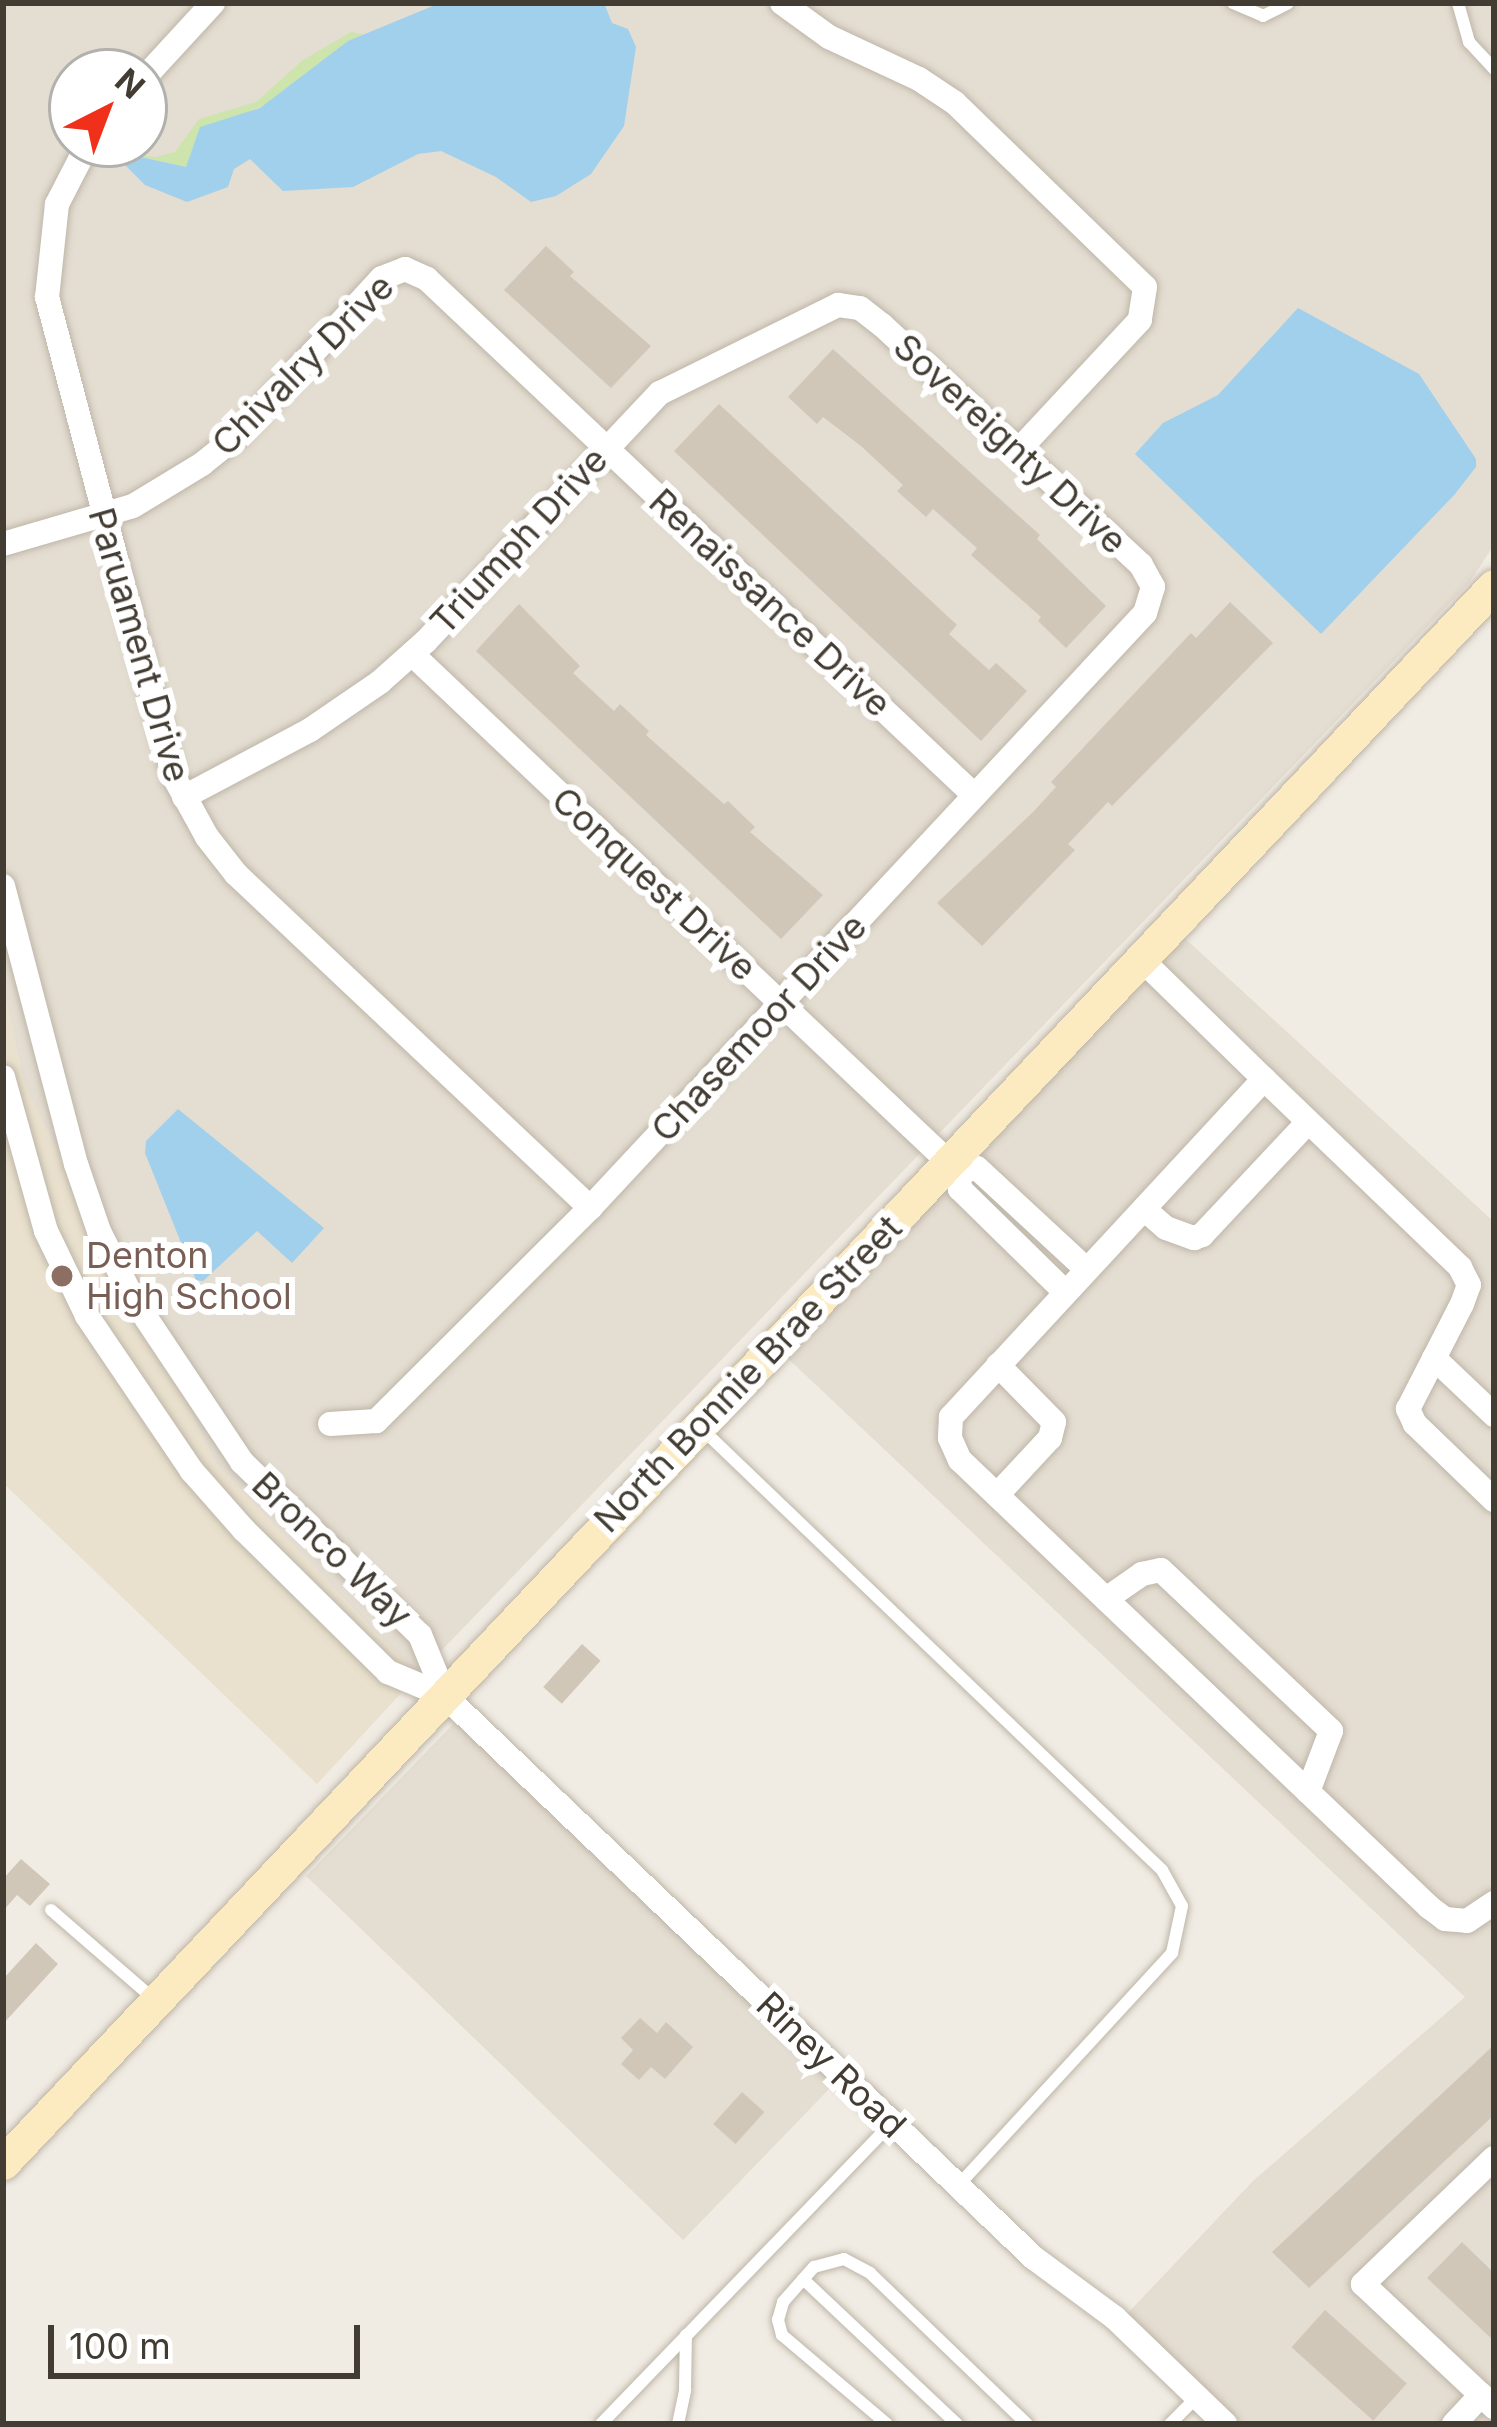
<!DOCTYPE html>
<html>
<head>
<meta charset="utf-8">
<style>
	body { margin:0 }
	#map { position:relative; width:1497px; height:2427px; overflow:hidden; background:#f1ece3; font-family:Inter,sans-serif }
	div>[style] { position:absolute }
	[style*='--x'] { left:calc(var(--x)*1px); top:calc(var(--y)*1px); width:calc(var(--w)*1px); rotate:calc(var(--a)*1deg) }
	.residential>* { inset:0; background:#e4ddd1; transform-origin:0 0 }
	.education>* { inset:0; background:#e9e0cd }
	.green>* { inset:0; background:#cde4ac }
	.water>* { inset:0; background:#a0d0ec }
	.building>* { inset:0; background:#d1c7b9; transform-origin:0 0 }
	.roads { filter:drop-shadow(0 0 3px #beb6a9) drop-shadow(0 0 3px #beb6a9) }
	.lane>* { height:12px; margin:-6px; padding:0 6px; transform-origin:6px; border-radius:6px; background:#fff }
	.street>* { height:24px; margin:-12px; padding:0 12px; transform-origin:12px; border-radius:12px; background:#fff }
	.secondary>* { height:33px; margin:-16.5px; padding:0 16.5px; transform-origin:16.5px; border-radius:16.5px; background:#fcebc1 }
	.dots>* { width:33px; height:33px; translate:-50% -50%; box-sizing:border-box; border:6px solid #fff; border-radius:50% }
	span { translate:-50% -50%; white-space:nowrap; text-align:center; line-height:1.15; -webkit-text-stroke:12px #fff; paint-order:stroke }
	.street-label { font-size:36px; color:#423c33 }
	.education-label { font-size:36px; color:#785e54 }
	.left { translate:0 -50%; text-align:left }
	.frame { position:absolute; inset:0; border:6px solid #423c33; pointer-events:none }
	.north { position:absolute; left:48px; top:48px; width:120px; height:120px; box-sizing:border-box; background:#fff; border:3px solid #b3b1ad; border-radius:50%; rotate:42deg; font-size:33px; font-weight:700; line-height:48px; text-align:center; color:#423c33 }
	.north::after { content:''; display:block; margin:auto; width:42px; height:54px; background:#f0301a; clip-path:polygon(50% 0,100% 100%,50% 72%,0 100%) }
	.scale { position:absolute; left:48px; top:2325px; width:312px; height:54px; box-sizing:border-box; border:6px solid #423c33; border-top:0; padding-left:15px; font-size:36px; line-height:42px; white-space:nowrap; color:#423c33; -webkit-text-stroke:9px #fff; paint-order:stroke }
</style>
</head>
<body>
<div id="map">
	<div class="residential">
		<i style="clip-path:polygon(evenodd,3px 3px,1494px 3px,1494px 545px,1469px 583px,417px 1676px,216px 1464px,25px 1087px,3px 988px,3px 3px,72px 72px,144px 72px,144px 144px,72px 144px,72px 72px)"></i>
		<i style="clip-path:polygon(1177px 931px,1494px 1222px,1494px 2424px,1243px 2424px,1127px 2314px,1253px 2181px,1465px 1997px,781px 1352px)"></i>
		<i style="left:457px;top:1720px;width:524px;height:217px;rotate:44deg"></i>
	</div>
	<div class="education">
		<i style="clip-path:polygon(3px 988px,25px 1087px,216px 1464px,417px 1676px,317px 1784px,3px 1483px)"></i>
	</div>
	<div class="green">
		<i style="clip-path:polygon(351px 32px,366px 35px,348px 41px,281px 97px,197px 136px,186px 167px,127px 154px,156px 157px,175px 152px,199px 119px,256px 102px,303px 60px)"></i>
	</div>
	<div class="water">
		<i style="clip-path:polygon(440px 3px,604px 3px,612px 23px,628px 29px,636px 47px,624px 126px,591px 174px,556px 196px,531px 202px,496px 177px,441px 151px,418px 154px,353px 187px,283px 191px,250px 159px,234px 169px,228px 187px,187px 202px,145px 185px,118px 158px,127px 154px,186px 167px,200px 127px,260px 108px,348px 41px)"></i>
		<i style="clip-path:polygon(1298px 308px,1419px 374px,1476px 459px,1476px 467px,1455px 494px,1321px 634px,1135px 454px,1163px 423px,1218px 395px)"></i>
		<i style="clip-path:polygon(178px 1109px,324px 1228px,292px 1263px,257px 1231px,203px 1281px,196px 1280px,145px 1153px,146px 1141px)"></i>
	</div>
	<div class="building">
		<i style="clip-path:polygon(546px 246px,574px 272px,570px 276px,651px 346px,611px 388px,504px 290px)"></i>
		<i style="clip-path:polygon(833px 349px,1040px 535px,1037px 539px,1106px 606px,1066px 648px,1038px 621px,1041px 617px,971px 555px,977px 548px,933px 509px,926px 517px,897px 491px,903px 485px,861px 446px,823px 417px,817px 424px,788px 397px)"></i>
		<i style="clip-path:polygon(719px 404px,957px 625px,949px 634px,989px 670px,996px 663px,1027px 691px,981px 741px,674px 451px)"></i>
		<i style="clip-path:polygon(1230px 602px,1273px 643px,1112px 806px,1108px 802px,1068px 844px,1075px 850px,982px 946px,937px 903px,1034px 811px,1056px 787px,1051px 782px,1191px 633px,1196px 638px)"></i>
		<i style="clip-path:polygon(519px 604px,580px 666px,573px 673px,614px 711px,620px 704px,649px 731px,646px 735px,724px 804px,728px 801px,755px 827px,750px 832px,823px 895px,781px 939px,476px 651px)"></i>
		<i style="left:582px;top:1644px;width:25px;height:58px;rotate:42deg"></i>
		<i style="clip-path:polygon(21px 1859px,50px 1884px,30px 1906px,17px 1895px,3px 1911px,3px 1879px)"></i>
		<i style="clip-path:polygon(36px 1943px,58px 1964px,3px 2024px,3px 1979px)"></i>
		<i style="clip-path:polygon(640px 2018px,657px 2033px,666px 2022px,693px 2047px,665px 2079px,651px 2067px,639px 2080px,621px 2064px,633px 2050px,621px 2038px)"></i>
		<i style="clip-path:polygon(1494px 2045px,1494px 2115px,1309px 2288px,1272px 2252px)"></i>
		<i style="left:742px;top:2092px;width:30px;height:43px;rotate:42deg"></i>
		<i style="clip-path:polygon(1462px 2242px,1494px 2273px,1494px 2341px,1427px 2278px)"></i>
		<i style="left:1325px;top:2310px;width:110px;height:50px;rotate:42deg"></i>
	</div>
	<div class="roads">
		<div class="lane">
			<i style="--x:1233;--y:3;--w:33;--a:23"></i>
			<i style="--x:1263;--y:16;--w:28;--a:-27"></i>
			<i style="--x:1458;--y:3;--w:41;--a:74.2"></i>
			<i style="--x:1469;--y:42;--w:37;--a:47"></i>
			<i style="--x:702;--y:1429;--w:637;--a:43.79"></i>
			<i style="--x:1162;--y:1870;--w:41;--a:60.9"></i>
			<i style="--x:1182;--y:1906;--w:48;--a:102"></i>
			<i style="--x:1172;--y:1953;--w:316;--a:132.6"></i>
			<i style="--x:51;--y:1910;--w:138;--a:40.9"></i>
			<i style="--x:803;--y:2279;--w:212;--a:43.3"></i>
			<i style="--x:601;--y:2424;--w:419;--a:-46"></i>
			<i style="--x:678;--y:2424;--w:35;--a:-78"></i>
			<i style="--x:685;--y:2390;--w:55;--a:-89"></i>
			<i style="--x:887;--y:2424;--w:138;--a:-139.7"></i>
			<i style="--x:782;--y:2335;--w:16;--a:-105"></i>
			<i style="--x:778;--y:2320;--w:19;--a:-74"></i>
			<i style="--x:783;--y:2302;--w:47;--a:-48.5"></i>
			<i style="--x:814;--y:2267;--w:31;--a:-15"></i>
			<i style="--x:844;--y:2259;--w:30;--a:28"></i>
			<i style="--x:870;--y:2273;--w:218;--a:43.9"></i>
			<i style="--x:1170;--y:2424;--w:37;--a:-45"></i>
		</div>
		<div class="street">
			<i style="--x:782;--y:3;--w:58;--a:35.9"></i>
			<i style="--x:829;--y:37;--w:99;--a:25"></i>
			<i style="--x:919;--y:79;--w:43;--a:33.7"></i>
			<i style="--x:955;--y:103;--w:264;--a:44.1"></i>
			<i style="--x:1145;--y:287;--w:33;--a:99"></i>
			<i style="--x:1140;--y:320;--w:179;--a:133"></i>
			<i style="--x:144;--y:78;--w:102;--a:-47.4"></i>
			<i style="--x:88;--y:144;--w:68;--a:117.3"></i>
			<i style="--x:57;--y:204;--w:94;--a:96.1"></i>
			<i style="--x:47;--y:297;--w:497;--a:75.2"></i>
			<i style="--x:174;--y:777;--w:68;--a:61.2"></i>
			<i style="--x:207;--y:837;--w:47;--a:51.9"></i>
			<i style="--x:236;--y:874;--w:487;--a:43.3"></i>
			<i style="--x:3;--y:544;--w:135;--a:-16.3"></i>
			<i style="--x:133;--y:506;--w:81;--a:-31.3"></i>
			<i style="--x:202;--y:464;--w:45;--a:-38.7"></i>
			<i style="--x:237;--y:436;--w:214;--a:-47.5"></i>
			<i style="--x:382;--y:278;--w:25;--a:-21"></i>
			<i style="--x:405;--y:269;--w:24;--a:24"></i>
			<i style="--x:427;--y:279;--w:752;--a:43.33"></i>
			<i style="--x:412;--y:654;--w:753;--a:43.44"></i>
			<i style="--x:959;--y:1172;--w:17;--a:87"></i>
			<i style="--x:960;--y:1189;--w:147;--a:44.4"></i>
			<i style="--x:184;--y:797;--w:143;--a:-28"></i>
			<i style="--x:310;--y:730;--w:85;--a:-34.4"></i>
			<i style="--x:380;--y:682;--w:62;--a:-41.7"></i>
			<i style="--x:426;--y:641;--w:341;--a:-46.7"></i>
			<i style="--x:660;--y:393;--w:199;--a:-26.3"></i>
			<i style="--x:838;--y:305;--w:22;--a:8"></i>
			<i style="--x:860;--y:308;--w:28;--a:38"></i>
			<i style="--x:882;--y:325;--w:353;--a:42.8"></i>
			<i style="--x:1141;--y:565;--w:25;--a:61"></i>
			<i style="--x:1153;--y:587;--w:27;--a:107"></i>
			<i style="--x:1145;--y:613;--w:814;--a:133.01"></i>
			<i style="--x:590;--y:1208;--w:302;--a:135.1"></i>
			<i style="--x:376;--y:1421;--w:46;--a:176.3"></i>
			<i style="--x:3;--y:886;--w:287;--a:75.3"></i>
			<i style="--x:76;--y:1164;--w:71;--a:71.1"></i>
			<i style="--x:99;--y:1231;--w:74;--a:63.4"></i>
			<i style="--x:132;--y:1297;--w:198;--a:56.3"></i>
			<i style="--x:242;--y:1462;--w:248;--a:44.2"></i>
			<i style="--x:420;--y:1635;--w:66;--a:67.7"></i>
			<i style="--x:1141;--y:959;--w:172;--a:44.3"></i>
			<i style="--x:3;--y:1077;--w:160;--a:74.4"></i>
			<i style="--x:46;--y:1231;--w:94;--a:64.2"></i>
			<i style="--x:87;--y:1316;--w:187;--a:55.9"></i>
			<i style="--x:192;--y:1471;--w:79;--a:48.6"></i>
			<i style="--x:244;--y:1530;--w:202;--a:44.6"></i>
			<i style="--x:388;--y:1672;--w:62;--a:22.8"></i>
			<i style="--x:445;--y:1696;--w:814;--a:43.66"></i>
			<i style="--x:1034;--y:2258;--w:101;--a:36.5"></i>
			<i style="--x:1115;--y:2318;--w:153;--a:43.9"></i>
			<i style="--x:959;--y:1172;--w:18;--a:-13"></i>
			<i style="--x:977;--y:1168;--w:149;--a:42.8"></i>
			<i style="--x:1144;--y:1209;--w:29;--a:41"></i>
			<i style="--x:1166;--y:1228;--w:30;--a:20"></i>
			<i style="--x:1194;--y:1238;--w:9;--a:-21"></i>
			<i style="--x:1202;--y:1235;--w:155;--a:-46.8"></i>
			<i style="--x:1434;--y:1358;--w:83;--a:43.5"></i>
			<i style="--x:997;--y:1495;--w:78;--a:-47.1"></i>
			<i style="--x:1050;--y:1438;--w:16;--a:-76"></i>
			<i style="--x:1054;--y:1422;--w:80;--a:-134.5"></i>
			<i style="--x:1494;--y:1500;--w:110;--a:-136.1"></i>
			<i style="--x:1415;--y:1424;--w:17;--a:-115"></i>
			<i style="--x:1408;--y:1409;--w:118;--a:-62.8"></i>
			<i style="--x:1462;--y:1304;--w:20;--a:-70"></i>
			<i style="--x:1469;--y:1285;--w:20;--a:-117"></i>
			<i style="--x:1460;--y:1267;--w:272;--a:-136.2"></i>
			<i style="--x:1264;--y:1079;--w:461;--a:132.8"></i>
			<i style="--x:951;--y:1417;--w:21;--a:93"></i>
			<i style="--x:950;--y:1438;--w:24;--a:66"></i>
			<i style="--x:960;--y:1460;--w:648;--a:43.62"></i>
			<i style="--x:1429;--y:1907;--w:20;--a:37"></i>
			<i style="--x:1445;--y:1919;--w:22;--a:5"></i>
			<i style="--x:1467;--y:1921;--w:32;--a:-34"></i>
			<i style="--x:1106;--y:1599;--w:44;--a:-34.8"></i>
			<i style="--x:1142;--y:1574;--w:19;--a:-12"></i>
			<i style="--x:1161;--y:1570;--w:234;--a:43.4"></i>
			<i style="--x:1331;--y:1731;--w:65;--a:110.7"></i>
			<i style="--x:1494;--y:2158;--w:182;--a:136.1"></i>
			<i style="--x:1363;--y:2284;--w:180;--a:43.2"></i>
			<i style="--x:1454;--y:2424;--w:40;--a:-47"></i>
		</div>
		<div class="secondary">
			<i style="--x:3;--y:2163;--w:2170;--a:-46.61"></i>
		</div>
	</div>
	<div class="dots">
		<i style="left:62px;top:1276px;background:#8d6e63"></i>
	</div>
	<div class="street-label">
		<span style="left:303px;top:365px;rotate:-45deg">Chivalry Drive</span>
		<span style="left:1010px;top:444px;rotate:43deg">Sovereignty Drive</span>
		<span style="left:519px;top:541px;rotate:-47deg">Triumph Drive</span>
		<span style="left:770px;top:603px;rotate:43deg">Renaissance Drive</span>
		<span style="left:139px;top:645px;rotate:74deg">Paruament Drive</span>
		<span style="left:654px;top:884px;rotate:43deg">Conquest Drive</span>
		<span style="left:759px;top:1028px;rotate:-47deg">Chasemoor Drive</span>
		<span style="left:748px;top:1374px;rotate:-46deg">North Bonnie Brae Street</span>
		<span style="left:332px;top:1550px;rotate:44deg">Bronco Way</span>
		<span style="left:831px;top:2065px;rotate:44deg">Riney Road</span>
	</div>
	<div class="education-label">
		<span class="left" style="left:86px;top:1276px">Denton<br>High School</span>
	</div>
	<div class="frame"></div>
	<div class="north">N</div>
	<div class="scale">100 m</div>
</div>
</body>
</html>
